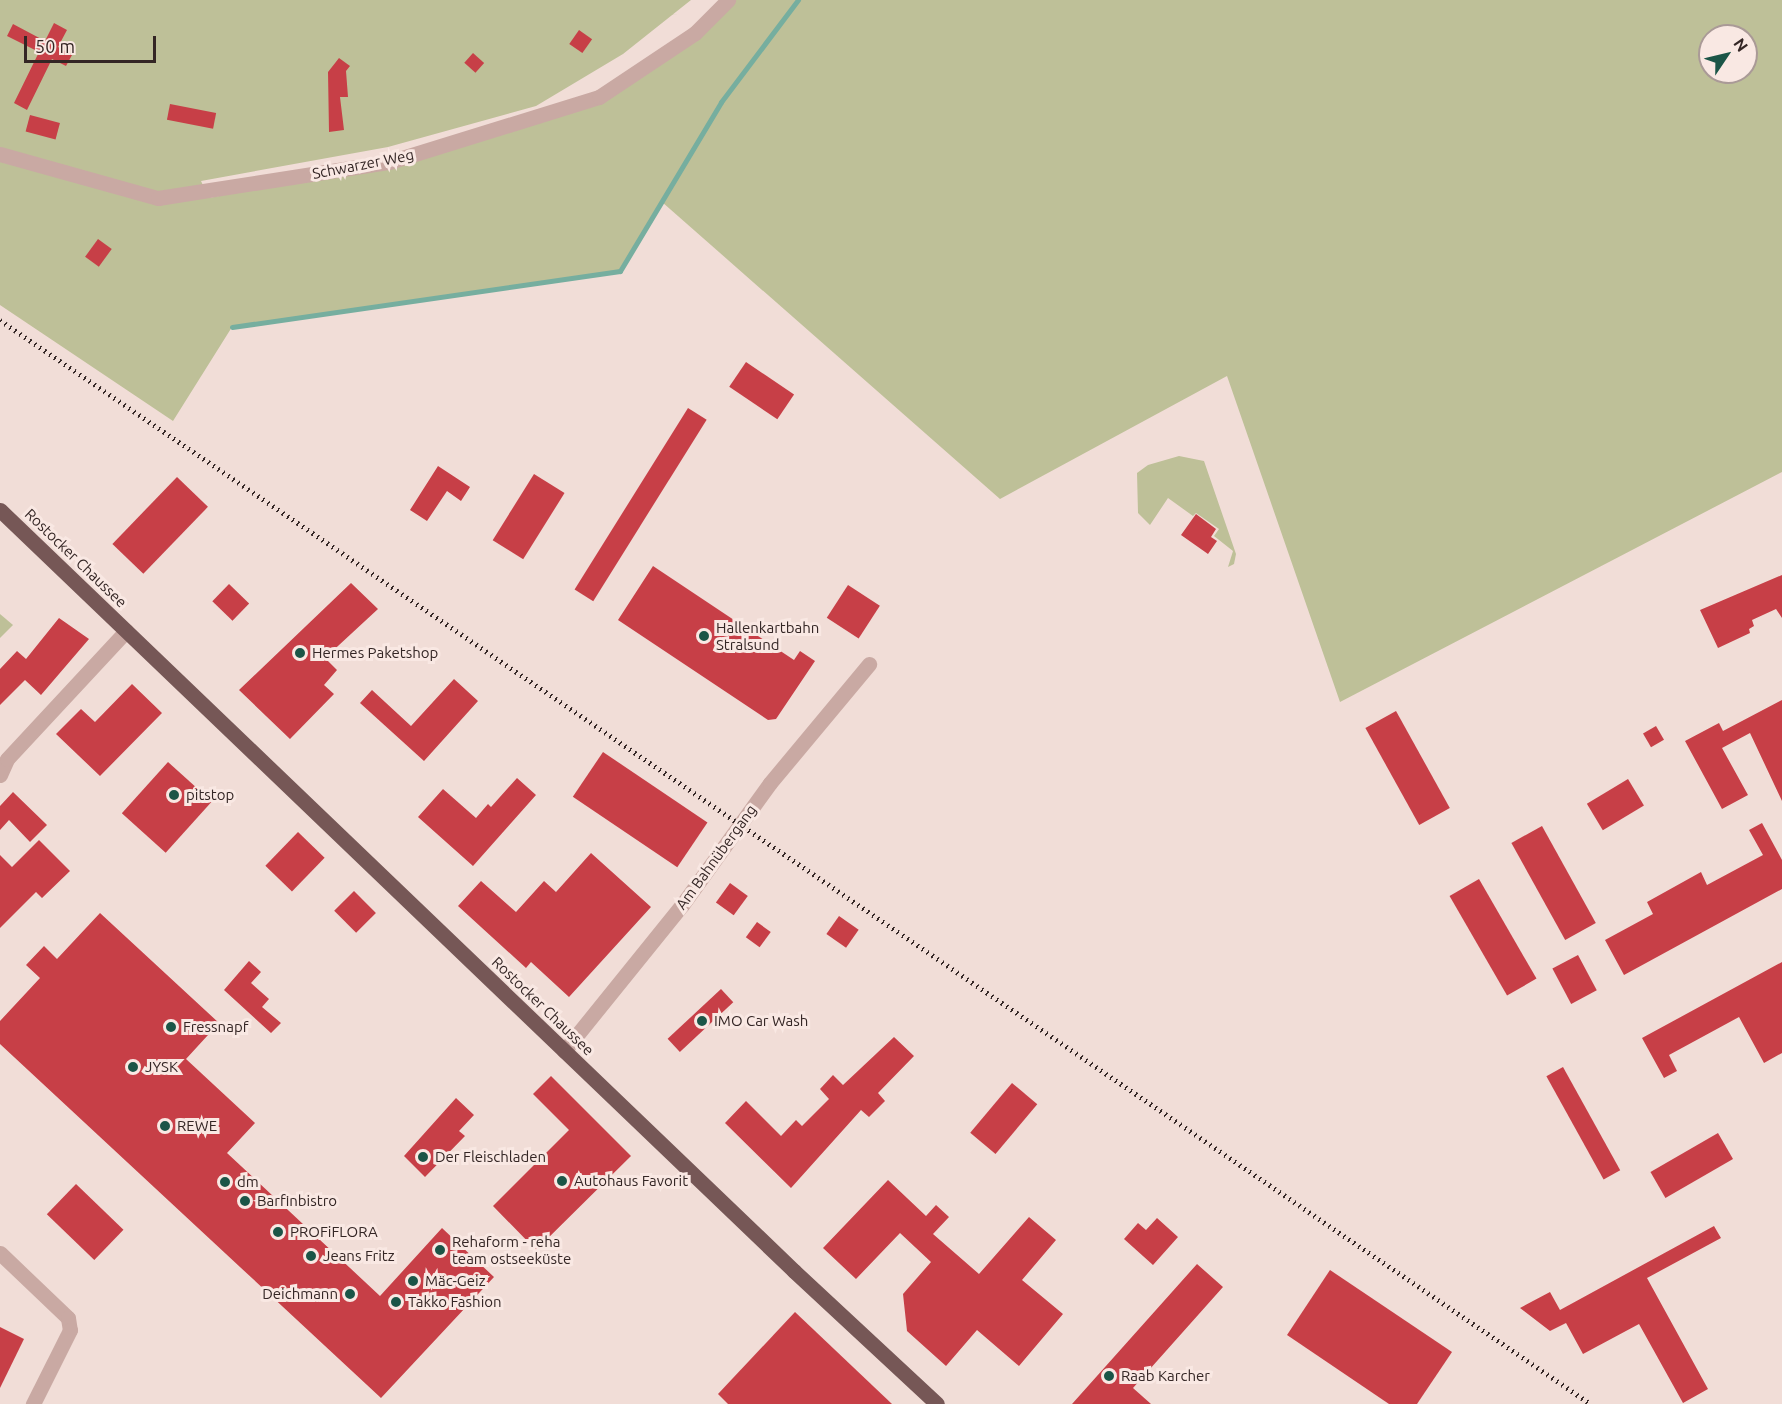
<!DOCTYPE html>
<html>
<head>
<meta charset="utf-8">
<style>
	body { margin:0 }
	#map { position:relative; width:1782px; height:1404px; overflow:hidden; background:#f1ddd7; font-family:Ubuntu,sans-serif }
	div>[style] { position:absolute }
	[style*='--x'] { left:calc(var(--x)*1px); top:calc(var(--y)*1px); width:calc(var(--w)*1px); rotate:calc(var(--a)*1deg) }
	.green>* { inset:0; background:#bec098 }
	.stream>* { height:5px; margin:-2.5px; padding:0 2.5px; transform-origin:2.5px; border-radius:2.5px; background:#76ae9f }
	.building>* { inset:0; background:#c73f47; transform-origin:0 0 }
	.minor>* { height:15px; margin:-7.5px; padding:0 7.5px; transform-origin:7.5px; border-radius:7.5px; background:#c9a9a3 }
	.major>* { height:15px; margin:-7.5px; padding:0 7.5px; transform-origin:7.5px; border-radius:7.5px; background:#765756 }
	.rail>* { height:4.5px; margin-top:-2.25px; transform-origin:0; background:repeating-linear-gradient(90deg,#342625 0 1.5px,transparent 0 6px) }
	.dots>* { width:16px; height:16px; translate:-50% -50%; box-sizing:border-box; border:3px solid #f9e8e3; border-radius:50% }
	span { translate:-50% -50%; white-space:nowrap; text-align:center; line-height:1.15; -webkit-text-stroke:6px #f9e8e3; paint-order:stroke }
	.street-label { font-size:15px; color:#342625 }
	.poi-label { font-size:15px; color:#342625 }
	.left { translate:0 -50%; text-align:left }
	.right { translate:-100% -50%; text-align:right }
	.north { position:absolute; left:1698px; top:24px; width:60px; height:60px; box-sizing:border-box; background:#f9e8e3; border:2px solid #aa9a97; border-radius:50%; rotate:55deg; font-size:16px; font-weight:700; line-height:24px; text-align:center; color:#342625 }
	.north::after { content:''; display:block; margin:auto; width:21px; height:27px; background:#1b5547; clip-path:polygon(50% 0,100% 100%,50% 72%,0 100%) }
	.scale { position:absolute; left:24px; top:36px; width:132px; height:27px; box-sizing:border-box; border:3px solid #342625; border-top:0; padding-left:8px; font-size:18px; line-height:21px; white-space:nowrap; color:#342625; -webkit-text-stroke:4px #f9e8e3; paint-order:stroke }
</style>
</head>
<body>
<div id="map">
	<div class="green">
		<i style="clip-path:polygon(evenodd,0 0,691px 0,623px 54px,536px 106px,388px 147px,201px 181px,209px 198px,389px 162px,599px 97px,728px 0,1782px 0,1782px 472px,1340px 702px,1227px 376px,1000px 499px,662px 202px,620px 271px,232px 327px,173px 421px,0 305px,0 0,1710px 36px,1746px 36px,1746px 72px,1710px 72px,1710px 36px)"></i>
		<i style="clip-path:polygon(1179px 456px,1204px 461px,1236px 554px,1234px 564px,1228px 567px,1233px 551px,1214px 536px,1219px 529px,1196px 513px,1193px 516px,1168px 498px,1150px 525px,1138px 513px,1137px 473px,1148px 465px)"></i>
		<i style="clip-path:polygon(0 614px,13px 625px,0 638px)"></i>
	</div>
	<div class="stream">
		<i style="--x:232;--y:327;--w:392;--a:-8.2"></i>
		<i style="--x:620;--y:271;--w:197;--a:-59.1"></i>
		<i style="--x:721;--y:102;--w:128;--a:-53"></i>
	</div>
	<div class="building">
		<i style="clip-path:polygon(54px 23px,67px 30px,58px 47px,72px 55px,66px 66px,52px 59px,27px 110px,14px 103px,39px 52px,7px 36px,13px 24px,45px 41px)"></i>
		<i style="left:579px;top:30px;width:16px;height:17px;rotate:35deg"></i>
		<i style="left:473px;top:53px;width:15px;height:13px;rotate:42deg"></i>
		<i style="clip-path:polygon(339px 58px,350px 66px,346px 71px,348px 97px,340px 97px,344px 130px,329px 132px,328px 72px)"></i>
		<i style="left:170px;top:104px;width:47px;height:16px;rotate:11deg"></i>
		<i style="left:30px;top:115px;width:31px;height:17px;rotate:15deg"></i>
		<i style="left:98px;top:239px;width:17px;height:22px;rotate:36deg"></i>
		<i style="left:746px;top:362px;width:58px;height:30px;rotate:34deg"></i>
		<i style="left:688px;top:408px;width:22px;height:214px;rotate:32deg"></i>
		<i style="clip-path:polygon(438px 466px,470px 487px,461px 501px,447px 491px,427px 521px,410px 510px)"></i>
		<i style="left:534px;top:474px;width:36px;height:78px;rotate:32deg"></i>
		<i style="left:177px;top:477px;width:43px;height:93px;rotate:44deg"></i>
		<i style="clip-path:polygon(1196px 514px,1216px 529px,1211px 537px,1217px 541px,1208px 554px,1181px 535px)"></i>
		<i style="clip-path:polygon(653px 566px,794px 660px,800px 651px,815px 661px,776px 719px,768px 720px,618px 620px)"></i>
		<i style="clip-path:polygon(1782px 575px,1782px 618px,1776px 609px,1752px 620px,1754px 626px,1749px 629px,1750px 633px,1718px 648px,1700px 610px)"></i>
		<i style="clip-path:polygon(351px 583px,378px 609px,325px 658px,337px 670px,324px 685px,334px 694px,290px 739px,239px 690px)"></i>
		<i style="left:229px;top:584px;width:28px;height:24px;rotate:44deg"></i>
		<i style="left:848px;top:585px;width:38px;height:39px;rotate:33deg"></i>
		<i style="clip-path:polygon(59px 618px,89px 639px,41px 695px,25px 680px,0 705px,0 669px,17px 651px,26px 659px)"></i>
		<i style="clip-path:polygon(454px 679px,478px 701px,424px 761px,360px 703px,372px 690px,411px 726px)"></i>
		<i style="clip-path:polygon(132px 684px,162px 713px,100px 776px,56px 734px,81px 709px,95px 722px)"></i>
		<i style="clip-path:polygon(1782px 700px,1782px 801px,1750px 733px,1722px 748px,1748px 795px,1722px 809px,1685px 741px,1719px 723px,1723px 731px)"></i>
		<i style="left:1396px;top:711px;width:111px;height:35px;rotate:61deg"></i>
		<i style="left:1656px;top:726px;width:16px;height:15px;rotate:60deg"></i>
		<i style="left:603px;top:752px;width:126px;height:54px;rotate:34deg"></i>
		<i style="left:168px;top:762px;width:59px;height:69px;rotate:42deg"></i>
		<i style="clip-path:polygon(517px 778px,536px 795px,473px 866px,418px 817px,443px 789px,476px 818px,488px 804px,491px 807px)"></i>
		<i style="left:1628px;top:779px;width:31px;height:48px;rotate:59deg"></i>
		<i style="clip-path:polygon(13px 792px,47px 825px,30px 842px,9px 820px,0 830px,0 806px)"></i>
		<i style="clip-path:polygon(1762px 823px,1782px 860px,1782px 889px,1624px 975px,1605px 940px,1653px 914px,1647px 902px,1701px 872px,1707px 885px,1763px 855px,1749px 830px)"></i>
		<i style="left:1542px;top:826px;width:111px;height:35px;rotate:61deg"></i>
		<i style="left:298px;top:832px;width:37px;height:47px;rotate:44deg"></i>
		<i style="clip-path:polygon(39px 840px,70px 871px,42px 898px,36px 892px,0 928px,0 855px,12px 867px)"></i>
		<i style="clip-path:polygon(591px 853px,651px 907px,569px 997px,531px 962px,526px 968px,458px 906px,481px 881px,516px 912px,544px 881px,556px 892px)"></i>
		<i style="left:1479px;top:879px;width:115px;height:34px;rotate:60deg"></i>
		<i style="left:730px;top:883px;width:22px;height:24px;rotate:36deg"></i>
		<i style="left:354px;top:891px;width:31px;height:28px;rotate:45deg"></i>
		<i style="clip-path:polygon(100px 913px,219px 1023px,186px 1059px,255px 1123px,227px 1153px,380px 1296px,442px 1228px,494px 1277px,381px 1398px,0 1044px,0 1021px,40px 978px,26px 965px,44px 946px,57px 959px)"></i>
		<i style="left:839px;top:916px;width:24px;height:22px;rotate:35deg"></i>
		<i style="left:757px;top:922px;width:17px;height:19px;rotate:36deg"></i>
		<i style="left:1578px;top:955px;width:40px;height:29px;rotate:62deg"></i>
		<i style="clip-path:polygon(249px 961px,261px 972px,251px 983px,269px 999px,262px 1007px,281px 1023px,271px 1033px,224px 990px)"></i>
		<i style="clip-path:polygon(1782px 962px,1782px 1053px,1764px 1063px,1739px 1017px,1669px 1055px,1677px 1071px,1664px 1078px,1642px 1038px)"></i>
		<i style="left:721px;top:989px;width:18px;height:73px;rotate:47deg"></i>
		<i style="clip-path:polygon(894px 1037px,914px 1056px,878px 1093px,885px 1101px,869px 1117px,861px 1110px,791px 1188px,725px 1123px,746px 1101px,781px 1136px,796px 1120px,802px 1126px,829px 1099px,820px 1089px,833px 1075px,843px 1085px)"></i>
		<i style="left:1563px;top:1067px;width:118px;height:19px;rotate:61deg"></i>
		<i style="clip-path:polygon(551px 1076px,631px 1156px,536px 1250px,493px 1206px,569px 1130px,533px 1094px)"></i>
		<i style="left:1012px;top:1083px;width:33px;height:65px;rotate:40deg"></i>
		<i style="clip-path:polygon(456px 1098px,474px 1115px,459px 1131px,465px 1136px,425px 1177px,404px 1156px)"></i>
		<i style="left:1718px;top:1133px;width:30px;height:78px;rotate:60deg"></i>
		<i style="clip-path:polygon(888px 1180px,926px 1216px,936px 1205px,949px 1217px,933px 1234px,979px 1274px,1029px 1217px,1056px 1240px,1022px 1280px,1063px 1314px,1019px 1366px,977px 1330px,946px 1366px,907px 1331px,903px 1294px,931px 1262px,900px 1233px,856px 1279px,823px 1248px)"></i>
		<i style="left:76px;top:1184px;width:66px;height:42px;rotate:44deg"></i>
		<i style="clip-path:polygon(1157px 1218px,1178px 1237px,1153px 1265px,1124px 1239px,1138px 1223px,1146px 1230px)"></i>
		<i style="clip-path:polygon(1714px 1226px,1721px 1238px,1647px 1278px,1708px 1389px,1683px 1403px,1639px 1324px,1583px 1354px,1566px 1323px,1550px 1331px,1520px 1308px,1550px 1292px,1560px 1310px)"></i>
		<i style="clip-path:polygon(1197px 1264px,1223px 1287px,1133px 1388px,1151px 1404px,1072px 1404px)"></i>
		<i style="clip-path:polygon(1330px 1270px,1452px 1352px,1417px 1404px,1389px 1404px,1287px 1335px)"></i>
		<i style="clip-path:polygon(795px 1312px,892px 1404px,728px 1404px,718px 1394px)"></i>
		<i style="clip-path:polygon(0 1327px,24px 1339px,0 1388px)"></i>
	</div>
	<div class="minor">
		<i style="--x:0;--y:154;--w:164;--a:15.6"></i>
		<i style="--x:158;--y:198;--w:234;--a:-8.9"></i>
		<i style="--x:389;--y:162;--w:220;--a:-17.2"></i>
		<i style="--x:599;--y:97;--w:115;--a:-33.7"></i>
		<i style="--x:695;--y:33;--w:47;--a:-45"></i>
		<i style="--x:0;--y:775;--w:17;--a:-66"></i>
		<i style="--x:7;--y:759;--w:175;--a:-47.1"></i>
		<i style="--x:564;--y:1051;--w:188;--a:-51.1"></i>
		<i style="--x:682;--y:905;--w:150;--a:-54.2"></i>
		<i style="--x:770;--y:783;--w:155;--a:-50.2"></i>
		<i style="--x:0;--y:1253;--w:94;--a:43.7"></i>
		<i style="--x:68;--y:1318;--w:12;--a:81"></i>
		<i style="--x:70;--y:1330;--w:83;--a:116.6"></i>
	</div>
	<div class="major">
		<i style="--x:0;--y:510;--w:1100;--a:43.78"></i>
		<i style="--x:794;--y:1271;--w:195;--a:42.9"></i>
	</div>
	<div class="rail">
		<i style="--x:0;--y:320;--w:1925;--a:34.27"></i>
	</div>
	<div class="dots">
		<i style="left:704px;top:636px;background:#1b5547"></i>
		<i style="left:300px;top:653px;background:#1b5547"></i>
		<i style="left:174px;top:795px;background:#1b5547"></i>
		<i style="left:702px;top:1021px;background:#1b5547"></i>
		<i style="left:171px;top:1027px;background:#1b5547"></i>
		<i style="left:133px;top:1067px;background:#1b5547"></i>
		<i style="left:165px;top:1126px;background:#1b5547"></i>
		<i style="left:423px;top:1157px;background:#1b5547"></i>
		<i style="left:562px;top:1181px;background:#1b5547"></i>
		<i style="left:225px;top:1182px;background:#1b5547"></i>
		<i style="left:245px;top:1201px;background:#1b5547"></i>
		<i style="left:278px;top:1232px;background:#1b5547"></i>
		<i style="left:440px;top:1250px;background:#1b5547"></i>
		<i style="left:311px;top:1256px;background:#1b5547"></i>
		<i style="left:413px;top:1281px;background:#1b5547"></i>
		<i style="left:350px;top:1294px;background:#1b5547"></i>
		<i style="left:396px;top:1302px;background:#1b5547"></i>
		<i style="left:1109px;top:1376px;background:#1b5547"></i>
	</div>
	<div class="street-label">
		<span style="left:363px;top:164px;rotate:-11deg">Schwarzer Weg</span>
		<span style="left:76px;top:558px;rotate:44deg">Rostocker Chaussee</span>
		<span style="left:716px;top:857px;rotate:-54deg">Am Bahnübergang</span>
		<span style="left:543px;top:1006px;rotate:44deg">Rostocker Chaussee</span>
	</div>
	<div class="poi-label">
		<span class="left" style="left:716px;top:636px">Hallenkartbahn<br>Stralsund</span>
		<span class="left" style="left:312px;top:653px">Hermes Paketshop</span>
		<span class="left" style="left:186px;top:795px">pitstop</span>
		<span class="left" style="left:714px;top:1021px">IMO Car Wash</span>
		<span class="left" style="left:183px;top:1027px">Fressnapf</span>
		<span class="left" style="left:145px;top:1067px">JYSK</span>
		<span class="left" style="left:177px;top:1126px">REWE</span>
		<span class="left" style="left:435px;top:1157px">Der Fleischladen</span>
		<span class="left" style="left:574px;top:1181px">Autohaus Favorit</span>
		<span class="left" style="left:237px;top:1182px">dm</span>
		<span class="left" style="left:257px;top:1201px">Barfinbistro</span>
		<span class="left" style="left:290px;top:1232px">PROFiFLORA</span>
		<span class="left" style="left:452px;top:1250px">Rehaform - reha<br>team ostseeküste</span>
		<span class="left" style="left:323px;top:1256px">Jeans Fritz</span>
		<span class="left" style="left:425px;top:1281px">Mäc-Geiz</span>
		<span class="right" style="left:338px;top:1294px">Deichmann</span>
		<span class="left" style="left:408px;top:1302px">Takko Fashion</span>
		<span class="left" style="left:1121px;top:1376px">Raab Karcher</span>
	</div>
	<div class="north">N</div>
	<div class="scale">50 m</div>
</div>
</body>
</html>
